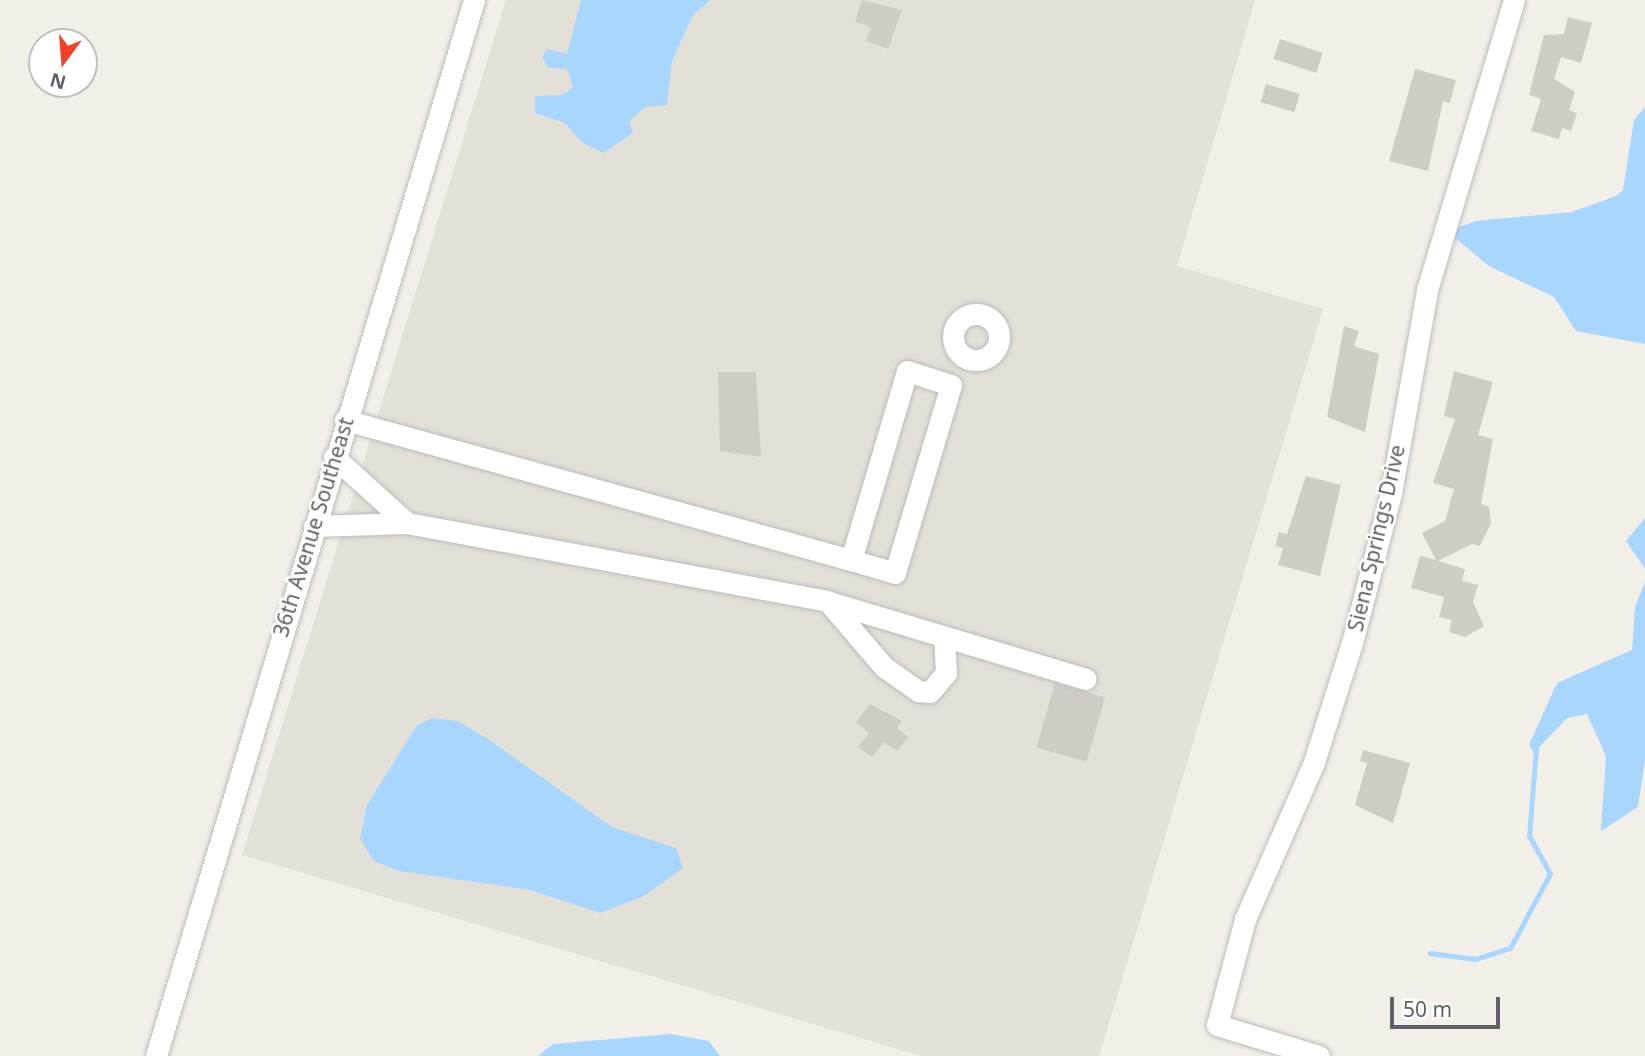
<!DOCTYPE html>
<html>
<head>
<meta charset="utf-8">
<style>
	body { margin:0 }
	#map { position:relative; width:1645px; height:1056px; overflow:hidden; background:#f1efe7; font-family:"Noto Sans",sans-serif }
	div>[style] { position:absolute }
	[style*='--x'] { left:calc(var(--x)*1px); top:calc(var(--y)*1px); width:calc(var(--w)*1px); rotate:calc(var(--a)*1deg) }
	.education>* { inset:0; background:#e3e1d7 }
	.water>* { inset:0; background:#a9d6ff }
	.stream>* { height:4.5px; margin:-2.25px; padding:0 2.25px; transform-origin:2.25px; border-radius:2.25px; background:#a9d6ff }
	.building>* { inset:0; background:#ceccc5; transform-origin:0 0 }
	.roads { filter:drop-shadow(0 0 2px #b9bcc1) drop-shadow(0 0 2px #b9bcc1) }
	.minor>* { height:21px; margin:-10.5px; padding:0 10.5px; transform-origin:10.5px; border-radius:10.5px; background:#fff }
	.minor>.ring { margin:-10.5px; padding:0; box-sizing:content-box; background:none; border:21px solid #fff; border-radius:50% }
	span { translate:-50% -50%; white-space:nowrap; text-align:center; line-height:1.15; -webkit-text-stroke:5px #fff; paint-order:stroke }
	.street-label { font-size:21px; color:#5e6268 }
	.north { position:absolute; left:28px; top:28px; width:70px; height:70px; box-sizing:border-box; background:#fff; border:2px solid #bfc0c3; border-radius:50%; rotate:196deg; font-size:19px; font-weight:700; line-height:28px; text-align:center; color:#5e6268 }
	.north::after { content:''; display:block; margin:auto; width:24px; height:32px; background:#f54029; clip-path:polygon(50% 0,100% 100%,50% 72%,0 100%) }
	.scale { position:absolute; left:1390px; top:997px; width:110px; height:32px; box-sizing:border-box; border:4px solid #5e6268; border-top:0; padding-left:9px; font-size:21px; line-height:24px; white-space:nowrap; color:#5e6268; -webkit-text-stroke:5px #fff; paint-order:stroke }
</style>
</head>
<body>
<div id="map">
	<div class="education">
		<i style="clip-path:polygon(506px 0,1255px 0,1177px 266px,1323px 309px,1099px 1056px,921px 1056px,242px 855px)"></i>
	</div>
	<div class="water">
		<i style="clip-path:polygon(581px 0,710px 0,693px 15px,672px 61px,667px 105px,645px 107px,629px 122px,633px 133px,603px 153px,580px 141px,565px 123px,535px 113px,535px 96px,563px 95px,573px 87px,567px 69px,548px 68px,542px 57px,547px 49px,567px 54px)"></i>
		<i style="clip-path:polygon(1645px 107px,1645px 344px,1576px 331px,1554px 297px,1489px 266px,1454px 237px,1457px 228px,1476px 221px,1572px 212px,1616px 196px,1623px 190px,1634px 120px)"></i>
		<i style="clip-path:polygon(1645px 518px,1645px 569px,1626px 541px)"></i>
		<i style="clip-path:polygon(1645px 582px,1645px 760px,1638px 807px,1601px 831px,1606px 756px,1587px 714px,1567px 718px,1534px 753px,1529px 745px,1557px 683px,1632px 650px,1635px 607px)"></i>
		<i style="clip-path:polygon(432px 718px,458px 721px,488px 739px,612px 827px,676px 848px,683px 868px,644px 896px,600px 913px,530px 890px,399px 871px,374px 861px,360px 839px,367px 805px,417px 725px)"></i>
		<i style="clip-path:polygon(671px 1034px,709px 1041px,720px 1056px,538px 1056px,553px 1044px)"></i>
	</div>
	<div class="stream">
		<i style="--x:1430;--y:953;--w:46;--a:7.4"></i>
		<i style="--x:1476;--y:959;--w:36;--a:-18"></i>
		<i style="--x:1510;--y:948;--w:84;--a:-61.6"></i>
		<i style="--x:1550;--y:874;--w:43;--a:-118.9"></i>
		<i style="--x:1529;--y:836;--w:87;--a:-85.4"></i>
	</div>
	<div class="building">
		<i style="clip-path:polygon(862px 0,902px 10px,888px 49px,866px 41px,871px 27px,855px 22px)"></i>
		<i style="clip-path:polygon(1568px 17px,1592px 23px,1581px 63px,1561px 57px,1554px 79px,1575px 92px,1569px 110px,1577px 113px,1571px 131px,1562px 128px,1559px 139px,1531px 131px,1541px 99px,1529px 95px,1544px 35px,1564px 34px)"></i>
		<i style="left:1280px;top:39px;width:45px;height:21px;rotate:18deg"></i>
		<i style="clip-path:polygon(1415px 69px,1456px 80px,1450px 103px,1443px 101px,1428px 171px,1389px 161px)"></i>
		<i style="left:1266px;top:84px;width:35px;height:19px;rotate:16deg"></i>
		<i style="clip-path:polygon(1344px 326px,1359px 331px,1354px 346px,1379px 354px,1365px 432px,1327px 417px)"></i>
		<i style="clip-path:polygon(1454px 371px,1493px 382px,1478px 435px,1493px 439px,1481px 504px,1489px 507px,1491px 523px,1480px 546px,1472px 544px,1438px 561px,1465px 569px,1462px 581px,1478px 585px,1473px 602px,1484px 626px,1465px 637px,1449px 632px,1452px 620px,1439px 617px,1444px 597px,1411px 588px,1420px 556px,1436px 560px,1422px 533px,1445px 521px,1454px 489px,1433px 483px,1455px 419px,1444px 416px)"></i>
		<i style="clip-path:polygon(718px 372px,756px 372px,761px 457px,720px 451px)"></i>
		<i style="clip-path:polygon(1306px 476px,1341px 485px,1320px 576px,1278px 565px,1283px 548px,1275px 546px,1279px 532px,1287px 534px)"></i>
		<i style="left:1055px;top:683px;width:52px;height:67px;rotate:16deg"></i>
		<i style="clip-path:polygon(870px 704px,902px 721px,897px 728px,908px 737px,897px 751px,884px 742px,872px 757px,858px 747px,869px 733px,856px 722px)"></i>
		<i style="clip-path:polygon(1363px 750px,1410px 763px,1393px 823px,1355px 805px,1367px 763px,1360px 761px)"></i>
	</div>
	<div class="roads">
		<div class="minor">
			<i class="ring" style="left:953px;top:314px;width:25px;height:25px"></i>
			<i style="--x:345;--y:420;--w:525;--a:15.47"></i>
			<i style="--x:851;--y:560;--w:197;--a:-73.5"></i>
			<i style="--x:907;--y:371;--w:46;--a:17.7"></i>
			<i style="--x:951;--y:385;--w:196;--a:106.6"></i>
			<i style="--x:895;--y:573;--w:46;--a:-163.5"></i>
			<i style="--x:334;--y:457;--w:98;--a:42.1"></i>
			<i style="--x:314;--y:526;--w:93;--a:-1.8"></i>
			<i style="--x:407;--y:523;--w:426;--a:10.5"></i>
			<i style="--x:826;--y:601;--w:271;--a:16.7"></i>
			<i style="--x:830;--y:604;--w:83;--a:49.4"></i>
			<i style="--x:884;--y:667;--w:42;--a:35.2"></i>
			<i style="--x:918;--y:691;--w:12;--a:5"></i>
			<i style="--x:930;--y:692;--w:25;--a:-50"></i>
			<i style="--x:946;--y:673;--w:36;--a:-93"></i>
			<i style="--x:156;--y:1056;--w:1103;--a:-73.24"></i>
			<i style="--x:1319;--y:1056;--w:107;--a:-163.1"></i>
			<i style="--x:1217;--y:1025;--w:110;--a:-75.2"></i>
			<i style="--x:1245;--y:919;--w:168;--a:-66.2"></i>
			<i style="--x:1313;--y:765;--w:128;--a:-72.3"></i>
			<i style="--x:1352;--y:643;--w:155;--a:-75.4"></i>
			<i style="--x:1391;--y:493;--w:206;--a:-79.9"></i>
			<i style="--x:1427;--y:290;--w:303;--a:-73.3"></i>
		</div>
	</div>
	<div class="street-label">
		<span style="left:313px;top:527px;rotate:-73deg">36th Avenue Southeast</span>
		<span style="left:1376px;top:538px;rotate:-77deg">Siena Springs Drive</span>
	</div>
	<div class="north">N</div>
	<div class="scale">50 m</div>
</div>
</body>
</html>
